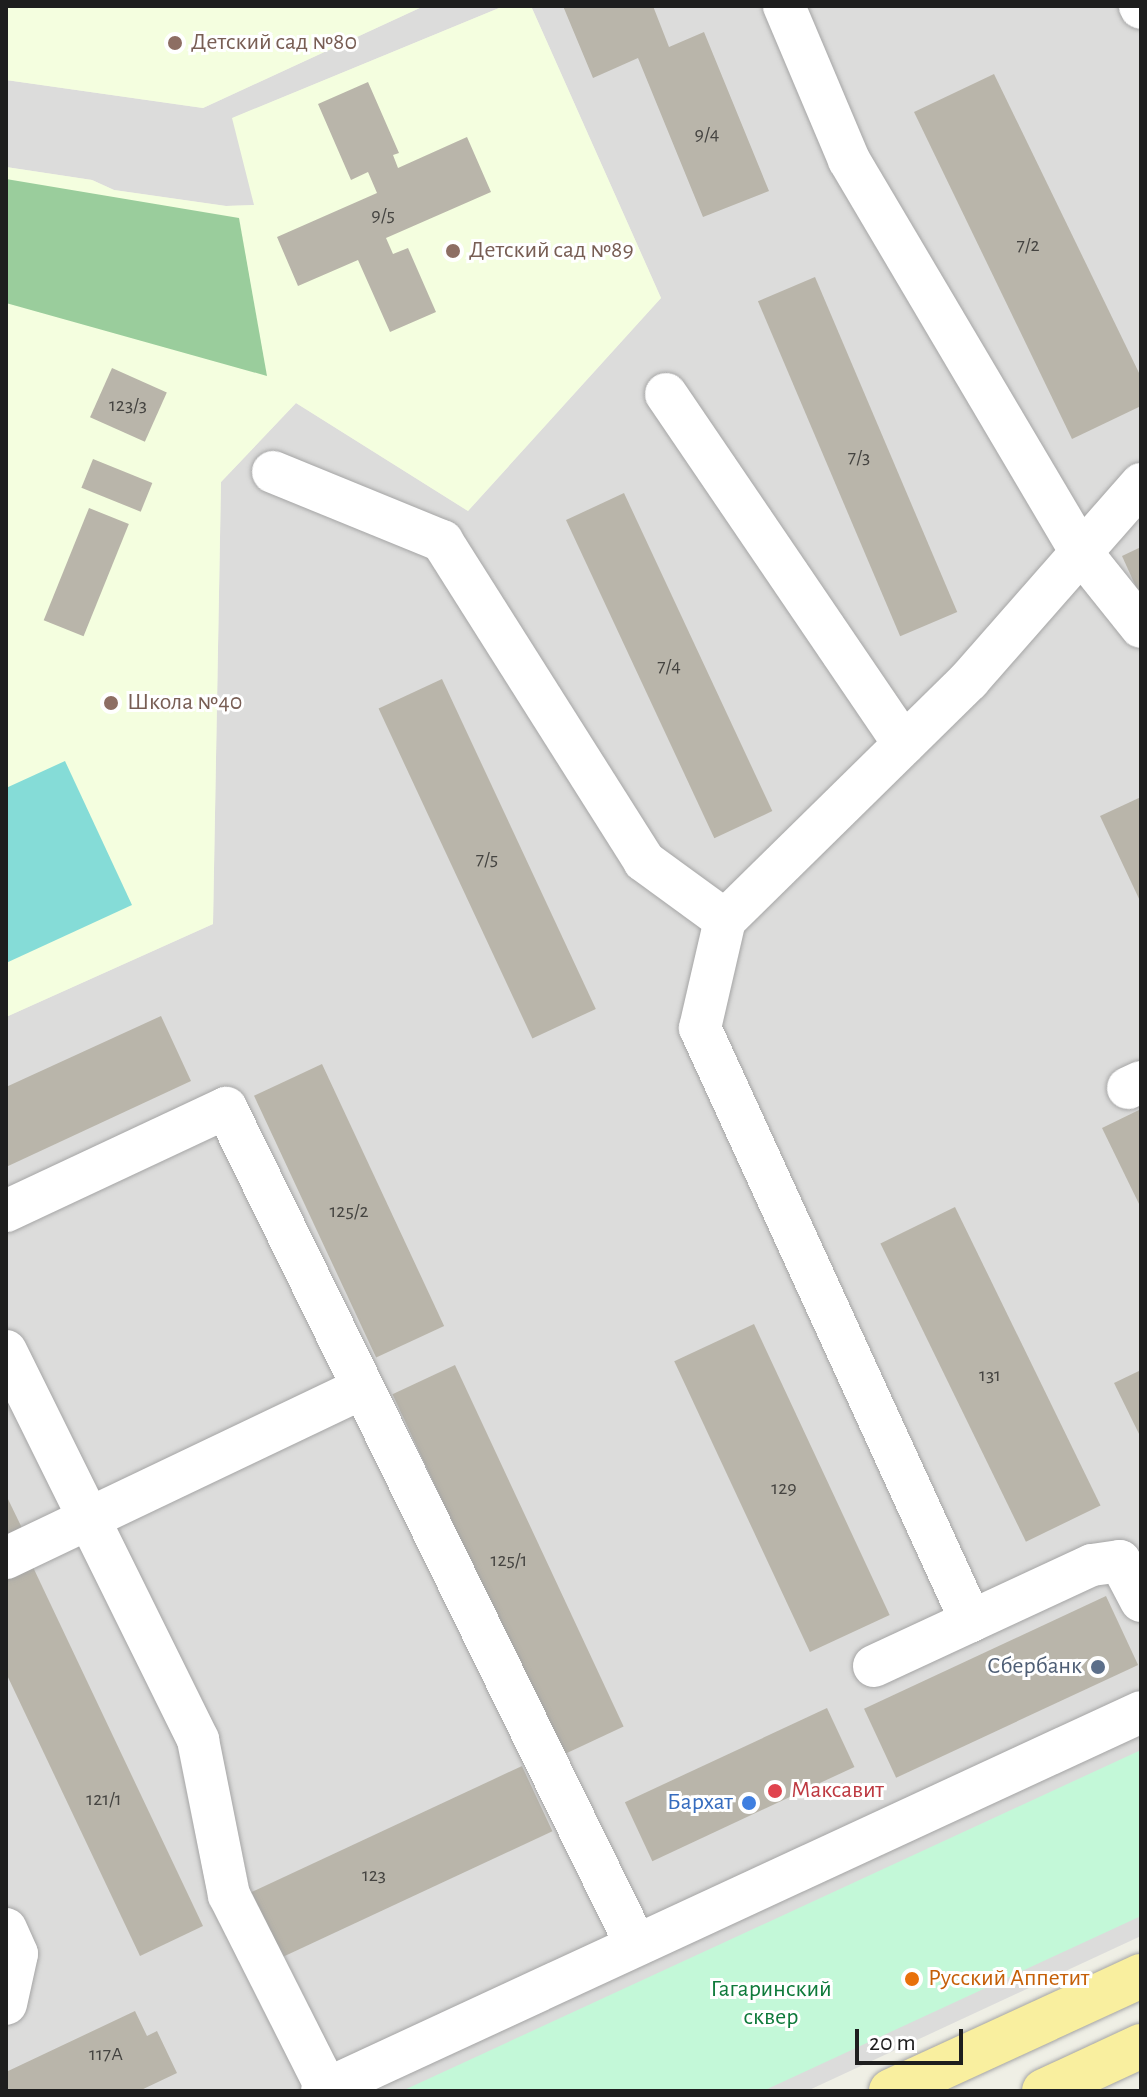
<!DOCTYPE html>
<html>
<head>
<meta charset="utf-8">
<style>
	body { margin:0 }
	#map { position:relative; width:1147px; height:2097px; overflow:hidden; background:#efefe5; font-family:"Alegreya Sans",sans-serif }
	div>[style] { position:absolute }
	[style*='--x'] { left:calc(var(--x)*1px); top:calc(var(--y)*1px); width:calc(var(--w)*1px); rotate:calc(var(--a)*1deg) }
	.residential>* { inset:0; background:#dcdcdb }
	.education>* { inset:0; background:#f4fedf }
	.forest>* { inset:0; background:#9acd9c }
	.park>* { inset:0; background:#c3f8d8 }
	.pitch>* { inset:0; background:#85dcd7 }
	.building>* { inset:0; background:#b9b5aa; transform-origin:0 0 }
	.roads { filter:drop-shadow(0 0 2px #a5a5a5) drop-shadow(0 0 2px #a5a5a5) }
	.minor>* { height:42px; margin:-21px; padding:0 21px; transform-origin:21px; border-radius:21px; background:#fff }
	.major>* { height:44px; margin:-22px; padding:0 22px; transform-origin:22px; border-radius:22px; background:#f9ef9f }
	.dots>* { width:22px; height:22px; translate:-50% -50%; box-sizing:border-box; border:4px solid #fff; border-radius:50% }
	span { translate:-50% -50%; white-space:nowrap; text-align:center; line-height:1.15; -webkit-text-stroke:6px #fff; paint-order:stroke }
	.number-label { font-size:20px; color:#454441 }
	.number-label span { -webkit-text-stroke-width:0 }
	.education-label { font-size:24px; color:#785e54 }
	.left { translate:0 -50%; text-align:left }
	.service-label { font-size:24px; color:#4e5e75 }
	.right { translate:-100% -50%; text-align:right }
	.health-label { font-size:24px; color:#be3a42 }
	.shop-label { font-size:24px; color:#366cbe }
	.food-label { font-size:24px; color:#c56008 }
	.park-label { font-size:24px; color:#0e7a3a }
	.frame { position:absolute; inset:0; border:8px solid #1e1e1e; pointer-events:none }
	.scale { position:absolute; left:855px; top:2029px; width:108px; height:36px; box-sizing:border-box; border:4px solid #1e1e1e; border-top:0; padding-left:10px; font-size:24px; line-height:28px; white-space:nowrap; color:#1e1e1e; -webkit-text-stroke:6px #fff; paint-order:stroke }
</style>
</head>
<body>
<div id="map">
	<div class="residential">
		<i style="clip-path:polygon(424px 6px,504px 6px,233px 118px,255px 205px,226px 206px,114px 190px,92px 180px,6px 167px,6px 80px,203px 108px)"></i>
		<i style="clip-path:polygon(531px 6px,1141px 6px,1141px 1936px,807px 2091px,6px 2091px,6px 1017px,213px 924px,221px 482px,296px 403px,468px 511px,661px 298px)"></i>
	</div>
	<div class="education">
		<i style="clip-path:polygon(6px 6px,424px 6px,203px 108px,6px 80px)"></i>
		<i style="clip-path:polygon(504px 6px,531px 6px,661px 298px,468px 511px,296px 403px,221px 482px,213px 924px,6px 1017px,6px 167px,92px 180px,114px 190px,226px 206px,254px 205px,232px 118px)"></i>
	</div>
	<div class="forest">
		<i style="clip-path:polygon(6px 179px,239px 218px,267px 376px,6px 303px)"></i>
	</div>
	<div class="park">
		<i style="clip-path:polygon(1141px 1750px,1141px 1916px,763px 2091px,402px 2091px)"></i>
	</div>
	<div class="pitch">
		<i style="clip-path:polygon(65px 761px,132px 905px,6px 963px,6px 788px)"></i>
	</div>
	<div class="building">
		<i style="clip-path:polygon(563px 6px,653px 6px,669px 47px,704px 32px,769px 191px,703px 217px,638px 58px,593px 78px)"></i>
		<i style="clip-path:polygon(994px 74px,1141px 377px,1141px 406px,1072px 439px,914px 112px)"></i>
		<i style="clip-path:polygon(368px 82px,399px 153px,393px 155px,398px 168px,467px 137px,491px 192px,386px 238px,393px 254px,408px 248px,436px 312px,390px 332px,358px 260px,298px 286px,277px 237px,377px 193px,368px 172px,351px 180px,318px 104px)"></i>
		<i style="left:815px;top:277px;width:364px;height:62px;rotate:67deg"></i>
		<i style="left:112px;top:368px;width:60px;height:54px;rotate:24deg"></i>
		<i style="left:93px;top:459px;width:64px;height:31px;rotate:22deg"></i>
		<i style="left:624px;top:493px;width:351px;height:64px;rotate:65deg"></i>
		<i style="left:89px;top:508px;width:43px;height:121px;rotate:22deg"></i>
		<i style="clip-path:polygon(1141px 547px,1141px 598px,1122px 556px)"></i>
		<i style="left:442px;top:679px;width:364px;height:70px;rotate:65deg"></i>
		<i style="clip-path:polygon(1141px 797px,1141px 903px,1100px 816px)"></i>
		<i style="clip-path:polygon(161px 1016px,191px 1081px,6px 1167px,6px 1087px)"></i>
		<i style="left:322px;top:1064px;width:289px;height:75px;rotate:65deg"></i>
		<i style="clip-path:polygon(1141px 1109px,1141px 1208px,1102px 1128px)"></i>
		<i style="left:955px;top:1207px;width:332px;height:83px;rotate:64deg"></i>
		<i style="left:754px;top:1324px;width:321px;height:88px;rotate:65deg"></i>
		<i style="left:455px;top:1365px;width:399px;height:69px;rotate:65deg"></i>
		<i style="clip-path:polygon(1141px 1370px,1141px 1438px,1114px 1383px)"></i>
		<i style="clip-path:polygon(6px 1495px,22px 1528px,6px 1536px)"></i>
		<i style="clip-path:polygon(32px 1565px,203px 1926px,140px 1956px,6px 1673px,6px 1578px)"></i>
		<i style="left:1106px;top:1596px;width:76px;height:267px;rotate:65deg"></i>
		<i style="left:827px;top:1708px;width:65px;height:223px;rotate:65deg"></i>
		<i style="left:522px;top:1766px;width:72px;height:306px;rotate:65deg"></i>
		<i style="clip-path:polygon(135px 2011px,147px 2036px,157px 2031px,177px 2073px,139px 2091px,6px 2091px,6px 2072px)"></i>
	</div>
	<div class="roads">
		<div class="minor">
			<i style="--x:784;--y:6;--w:167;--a:67.1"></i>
			<i style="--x:849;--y:160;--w:456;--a:59.4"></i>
			<i style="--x:1081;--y:552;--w:96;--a:51.3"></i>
			<i style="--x:1140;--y:6;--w:2;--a:63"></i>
			<i style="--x:666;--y:394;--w:423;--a:55.8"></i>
			<i style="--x:273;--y:472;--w:183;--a:22.2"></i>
			<i style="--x:442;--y:541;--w:378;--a:57.7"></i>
			<i style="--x:644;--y:861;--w:100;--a:36.1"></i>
			<i style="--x:1128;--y:1088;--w:14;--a:-25"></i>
			<i style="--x:6;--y:1211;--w:243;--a:-25.1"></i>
			<i style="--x:226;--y:1108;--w:932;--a:63.9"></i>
			<i style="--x:6;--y:1351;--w:434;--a:63.7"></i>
			<i style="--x:198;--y:1740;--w:158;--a:78.7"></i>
			<i style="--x:229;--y:1895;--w:217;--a:63.2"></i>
			<i style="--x:6;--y:1558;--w:395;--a:-25.5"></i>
			<i style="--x:971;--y:1621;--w:652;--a:-114.56"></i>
			<i style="--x:700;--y:1028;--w:111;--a:-77"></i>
			<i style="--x:725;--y:920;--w:342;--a:-44.5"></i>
			<i style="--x:969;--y:680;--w:261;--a:-48.7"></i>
			<i style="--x:874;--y:1666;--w:240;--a:-24.9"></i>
			<i style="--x:1092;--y:1565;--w:28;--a:-8"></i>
			<i style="--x:1120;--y:1561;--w:45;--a:62.3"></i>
			<i style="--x:6;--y:1929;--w:27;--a:66"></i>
			<i style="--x:17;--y:1954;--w:51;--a:102.4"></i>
			<i style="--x:322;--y:2091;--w:902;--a:-24.83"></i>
		</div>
		<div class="major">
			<i style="--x:891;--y:2091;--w:275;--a:-24.7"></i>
			<i style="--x:1044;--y:2091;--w:107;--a:-24.9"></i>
		</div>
	</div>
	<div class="dots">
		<i style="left:175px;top:43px;background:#8d6e63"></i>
		<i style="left:453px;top:251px;background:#8d6e63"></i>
		<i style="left:111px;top:703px;background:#8d6e63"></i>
		<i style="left:1098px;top:1667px;background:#5c6f8a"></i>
		<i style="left:775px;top:1791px;background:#e0444e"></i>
		<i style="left:749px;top:1803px;background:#3f7fe0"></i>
		<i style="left:912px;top:1979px;background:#e8710a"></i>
	</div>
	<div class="number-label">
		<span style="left:707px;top:134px">9/4</span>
		<span style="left:383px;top:215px">9/5</span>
		<span style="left:1028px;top:245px">7/2</span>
		<span style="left:128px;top:405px">123/3</span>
		<span style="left:859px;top:457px">7/3</span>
		<span style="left:669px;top:666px">7/4</span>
		<span style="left:487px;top:859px">7/5</span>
		<span style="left:349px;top:1211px">125/2</span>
		<span style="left:990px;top:1375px">131</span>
		<span style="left:784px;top:1488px">129</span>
		<span style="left:509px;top:1560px">125/1</span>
		<span style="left:104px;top:1799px">121/1</span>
		<span style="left:374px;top:1875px">123</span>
		<span style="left:106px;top:2054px">117А</span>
	</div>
	<div class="education-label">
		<span class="left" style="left:191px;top:43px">Детский сад №80</span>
		<span class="left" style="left:469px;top:251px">Детский сад №89</span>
		<span class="left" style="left:127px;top:703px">Школа №40</span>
	</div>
	<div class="service-label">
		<span class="right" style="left:1082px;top:1667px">Сбербанк</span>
	</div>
	<div class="health-label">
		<span class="left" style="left:791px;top:1791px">Максавит</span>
	</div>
	<div class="shop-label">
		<span class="right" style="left:733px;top:1803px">Бархат</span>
	</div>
	<div class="food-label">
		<span class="left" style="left:928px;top:1979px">Русский Аппетит</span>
	</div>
	<div class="park-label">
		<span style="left:771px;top:2004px">Гагаринский<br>сквер</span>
	</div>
	<div class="frame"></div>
	<div class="scale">20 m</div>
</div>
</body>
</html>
